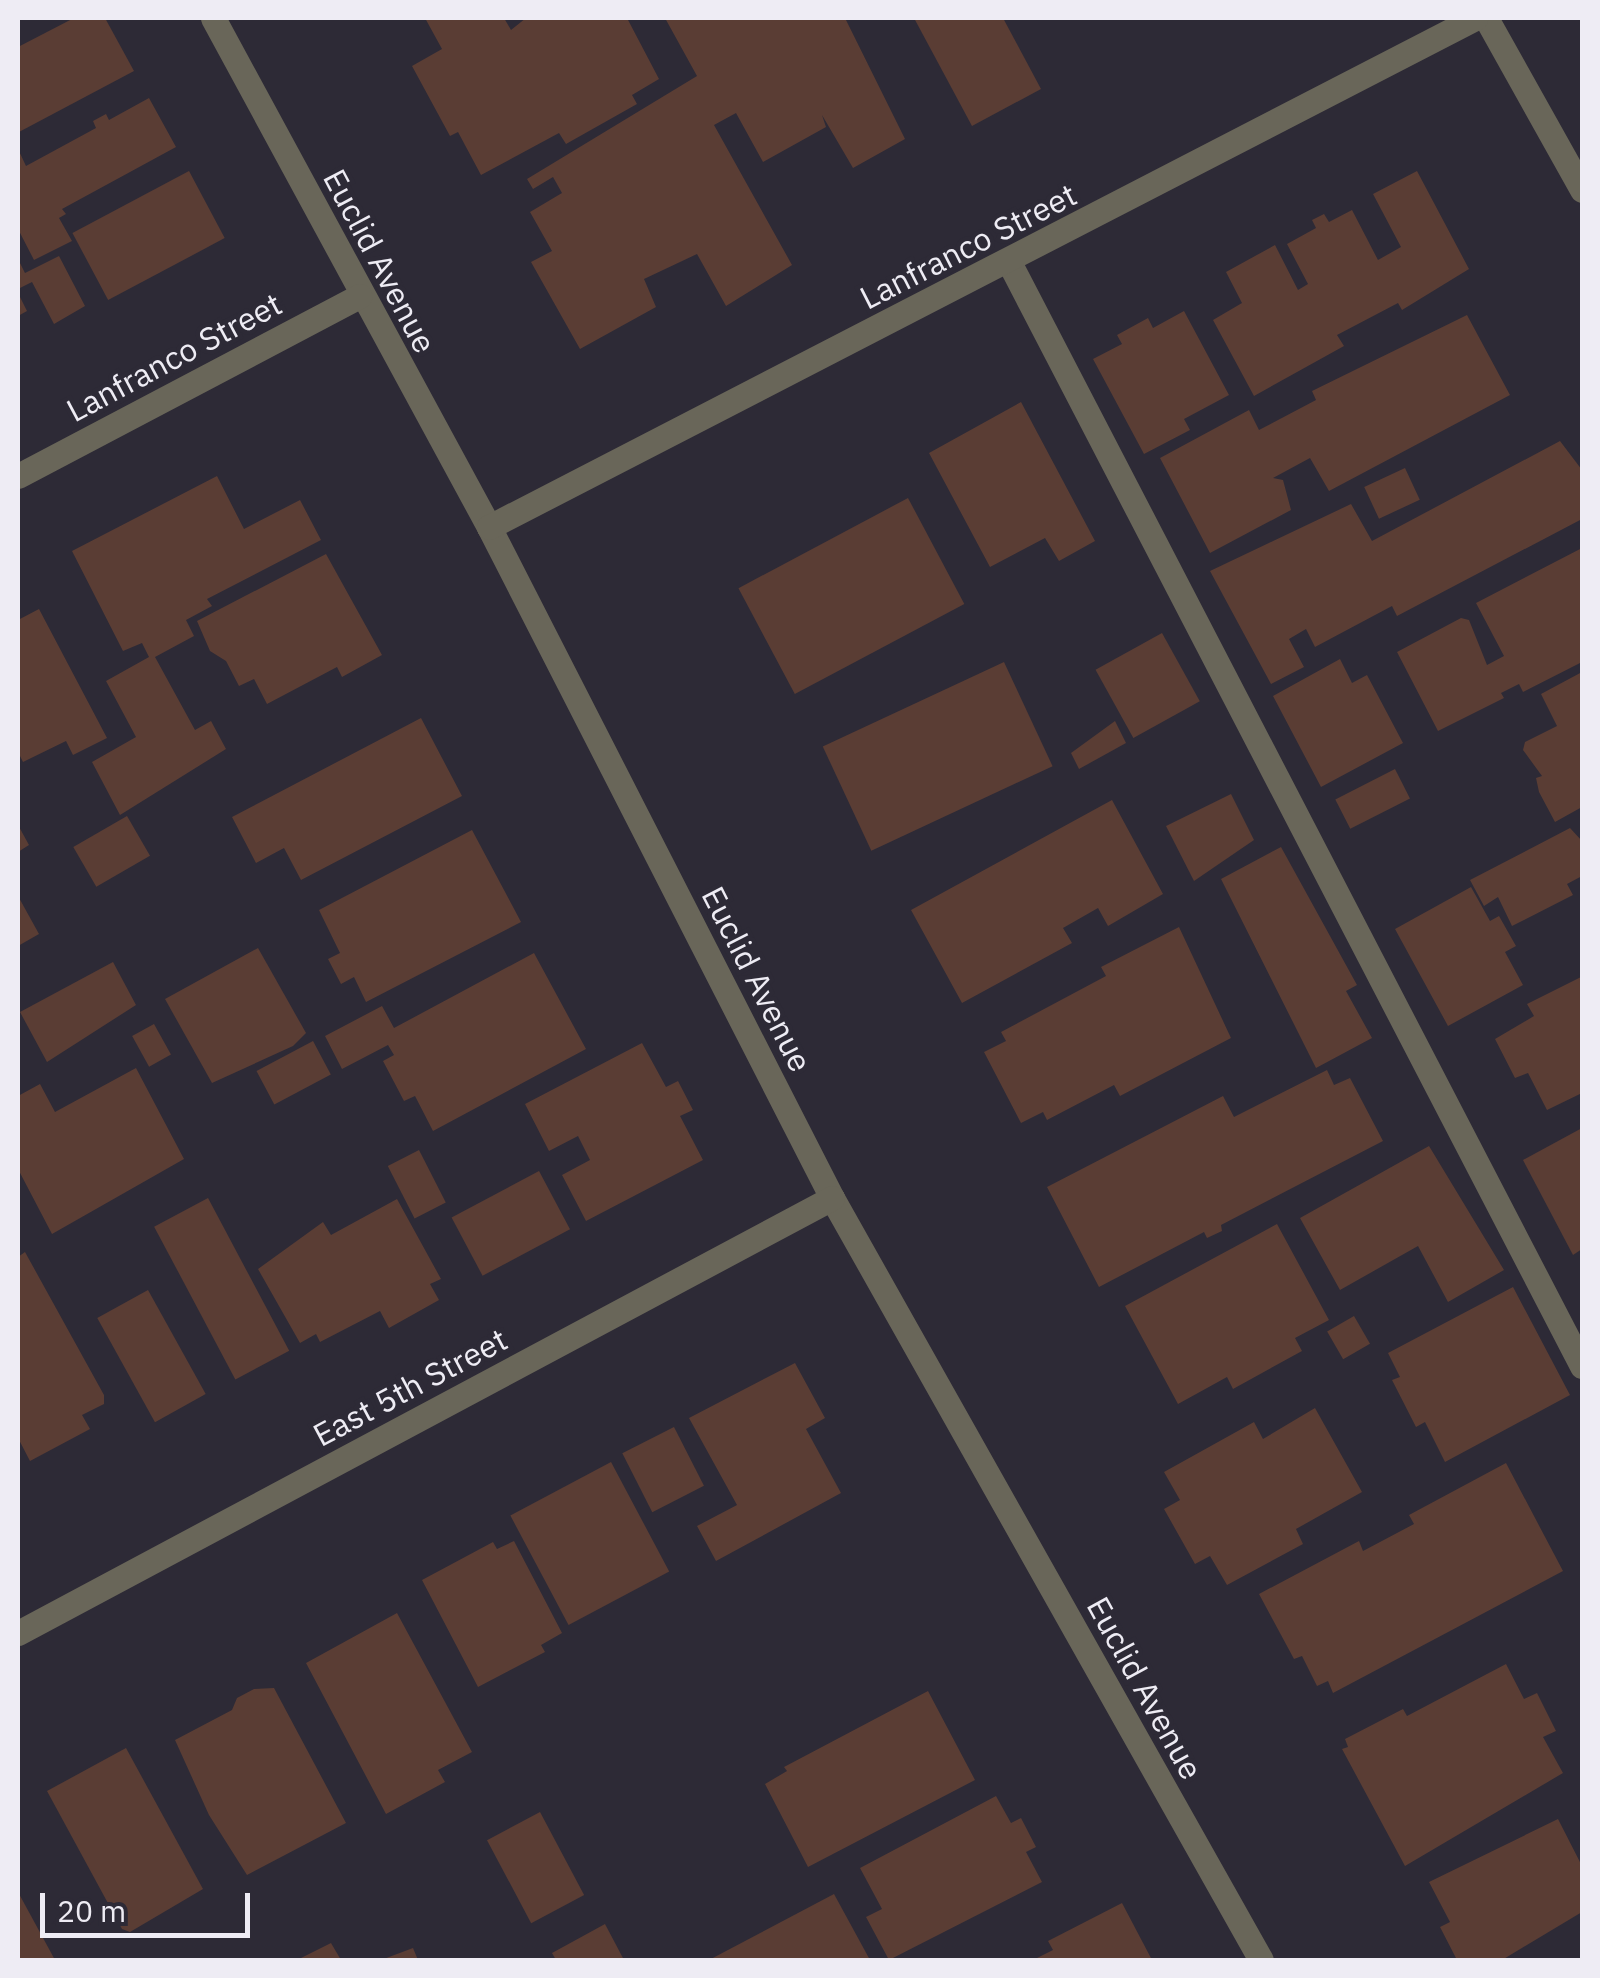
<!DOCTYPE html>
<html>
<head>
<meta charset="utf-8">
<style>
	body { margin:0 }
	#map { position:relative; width:1600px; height:1978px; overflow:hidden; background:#2d2a36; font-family:"IBM Plex Sans",sans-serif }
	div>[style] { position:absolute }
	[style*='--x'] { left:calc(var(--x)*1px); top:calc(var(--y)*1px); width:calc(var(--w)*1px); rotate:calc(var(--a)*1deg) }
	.building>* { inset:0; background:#5a3d34; transform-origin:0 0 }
	.minor>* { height:25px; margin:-12.5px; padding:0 12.5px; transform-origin:12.5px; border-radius:12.5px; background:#696659 }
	span { translate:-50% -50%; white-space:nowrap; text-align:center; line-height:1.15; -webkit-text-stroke:9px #2d2a36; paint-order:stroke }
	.street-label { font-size:32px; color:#eeecf4 }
	.frame { position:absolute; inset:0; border:20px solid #eeecf4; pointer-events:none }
	.scale { position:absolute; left:40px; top:1893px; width:210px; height:45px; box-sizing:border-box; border:5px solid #eeecf4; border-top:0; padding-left:12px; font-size:30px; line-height:35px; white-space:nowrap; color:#eeecf4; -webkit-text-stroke:8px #2d2a36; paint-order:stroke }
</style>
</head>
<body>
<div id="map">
	<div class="building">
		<i style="clip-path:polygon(74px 18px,105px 18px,134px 71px,19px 132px,18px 47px)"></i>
		<i style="clip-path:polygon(425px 18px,504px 18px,511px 30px,526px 18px,627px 18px,659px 79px,632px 95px,637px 104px,566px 144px,559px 133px,481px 175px,458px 132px,450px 136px,412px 66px,442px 49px)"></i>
		<i style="clip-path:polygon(665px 18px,845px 18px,905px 139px,853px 168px,822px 115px,826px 127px,763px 162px,736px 113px,714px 125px,792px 265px,726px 306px,697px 254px,644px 279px,656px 307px,580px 349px,531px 262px,552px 251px,530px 212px,562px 193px,553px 177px,533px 189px,527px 179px,697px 76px)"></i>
		<i style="clip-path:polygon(914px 18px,1003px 18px,1041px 89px,972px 126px)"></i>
		<i style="clip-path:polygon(149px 98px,176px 147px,62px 209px,66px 214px,59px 218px,72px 241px,34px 260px,18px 229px,18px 149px,26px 166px,96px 128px,93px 121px,106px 114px,109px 120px)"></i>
		<i style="left:189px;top:171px;width:76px;height:132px;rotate:62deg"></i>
		<i style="clip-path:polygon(1417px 171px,1469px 269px,1402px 310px,1398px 303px,1337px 335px,1344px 346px,1254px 396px,1213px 320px,1242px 303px,1226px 272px,1275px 245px,1298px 290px,1308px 284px,1287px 244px,1316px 228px,1312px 220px,1324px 214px,1329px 222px,1352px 210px,1378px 260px,1401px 247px,1373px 194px)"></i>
		<i style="clip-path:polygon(59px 256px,85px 306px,54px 324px,32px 282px,18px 289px,18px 259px,25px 273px)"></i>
		<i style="clip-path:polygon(18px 293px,27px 311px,18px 316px)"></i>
		<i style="clip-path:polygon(1184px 311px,1229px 395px,1184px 419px,1190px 430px,1144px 454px,1093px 359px,1122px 344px,1117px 335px,1148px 318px,1153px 328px)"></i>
		<i style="clip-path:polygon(1467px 315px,1510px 395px,1329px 491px,1310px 458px,1273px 478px,1283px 480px,1291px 510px,1210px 553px,1160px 458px,1249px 410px,1259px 430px,1316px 400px,1312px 391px)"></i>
		<i style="clip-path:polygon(1021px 402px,1095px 541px,1059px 561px,1045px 538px,990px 567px,929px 453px)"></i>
		<i style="clip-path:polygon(1560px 441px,1582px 470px,1582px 519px,1397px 616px,1392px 606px,1315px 647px,1306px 629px,1289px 639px,1304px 667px,1271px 684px,1210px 571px,1351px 504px,1372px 541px)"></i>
		<i style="left:1405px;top:468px;width:35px;height:45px;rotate:65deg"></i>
		<i style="clip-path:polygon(217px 476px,244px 529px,300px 500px,321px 540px,207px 599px,212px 606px,186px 620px,194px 636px,155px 657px,195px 730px,211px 721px,226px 749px,120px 815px,92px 762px,136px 737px,106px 681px,149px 657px,142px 643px,123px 651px,72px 551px)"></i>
		<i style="left:908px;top:498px;width:120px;height:192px;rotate:62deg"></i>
		<i style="clip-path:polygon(1582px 548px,1582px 662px,1523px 692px,1519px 684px,1501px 693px,1504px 698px,1438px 731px,1397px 652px,1461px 618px,1469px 620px,1487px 665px,1504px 656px,1476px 603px)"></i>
		<i style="clip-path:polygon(326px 554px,382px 655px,342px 677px,337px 667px,267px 704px,254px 679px,239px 686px,226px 661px,210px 651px,197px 621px)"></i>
		<i style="clip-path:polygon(39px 609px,107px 738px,73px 755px,66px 741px,23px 762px,18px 752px,18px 620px)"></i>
		<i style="left:1162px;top:633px;width:78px;height:76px;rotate:61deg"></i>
		<i style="clip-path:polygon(1340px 659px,1352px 683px,1367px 675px,1403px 743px,1321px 787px,1273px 696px)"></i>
		<i style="left:1004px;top:662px;width:115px;height:200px;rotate:65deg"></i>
		<i style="clip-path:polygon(1582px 672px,1582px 807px,1555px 822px,1539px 792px,1536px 778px,1542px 776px,1523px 750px,1525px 742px,1557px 726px,1541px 694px)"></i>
		<i style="clip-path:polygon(421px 718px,462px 796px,301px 880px,284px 848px,256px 863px,232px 817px)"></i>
		<i style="clip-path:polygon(1115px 721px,1126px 743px,1079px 769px,1071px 753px)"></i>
		<i style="left:1395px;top:769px;width:33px;height:67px;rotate:63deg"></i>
		<i style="clip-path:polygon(1231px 794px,1254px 840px,1194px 881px,1166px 826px)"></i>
		<i style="clip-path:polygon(1112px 800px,1163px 894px,1108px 926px,1098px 908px,1063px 928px,1072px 943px,962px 1003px,911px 910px)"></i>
		<i style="left:127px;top:816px;width:46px;height:62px;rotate:60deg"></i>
		<i style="clip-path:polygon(18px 825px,29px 845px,18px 852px)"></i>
		<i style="clip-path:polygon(1570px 828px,1582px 841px,1582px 876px,1567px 884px,1573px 895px,1512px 926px,1498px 897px,1484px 906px,1470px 880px)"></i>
		<i style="clip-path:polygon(472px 830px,521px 922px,366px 1002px,354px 977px,341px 984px,328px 959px,340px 953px,319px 910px)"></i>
		<i style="clip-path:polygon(1281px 847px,1357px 985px,1346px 991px,1372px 1038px,1316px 1068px,1221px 879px)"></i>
		<i style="clip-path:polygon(1471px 887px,1490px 921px,1499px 916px,1516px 946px,1505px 952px,1523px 985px,1448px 1026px,1395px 929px)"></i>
		<i style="clip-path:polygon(18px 896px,39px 934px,18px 946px)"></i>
		<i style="clip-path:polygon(1179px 927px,1231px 1038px,1120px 1096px,1114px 1085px,1047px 1120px,1043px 1112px,1021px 1123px,984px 1052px,1006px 1041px,1001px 1032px,1106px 976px,1101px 967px)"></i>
		<i style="clip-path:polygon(258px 948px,306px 1033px,293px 1046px,212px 1083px,165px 999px)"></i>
		<i style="clip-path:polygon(534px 953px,586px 1049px,433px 1131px,415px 1096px,404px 1101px,383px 1061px,394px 1055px,388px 1045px,342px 1069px,325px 1036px,382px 1006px,394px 1028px)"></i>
		<i style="clip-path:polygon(113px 962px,136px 1005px,47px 1062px,20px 1012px)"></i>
		<i style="clip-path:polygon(1581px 977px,1582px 1093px,1547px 1110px,1528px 1073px,1515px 1078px,1495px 1039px,1534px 1016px,1527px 1004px)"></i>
		<i style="left:154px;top:1024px;width:35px;height:25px;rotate:61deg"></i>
		<i style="left:313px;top:1041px;width:38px;height:64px;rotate:62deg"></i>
		<i style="clip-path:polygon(642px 1043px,666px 1087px,678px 1081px,693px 1110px,680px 1116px,703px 1160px,586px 1221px,562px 1175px,590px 1160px,578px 1136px,549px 1151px,525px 1104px)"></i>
		<i style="clip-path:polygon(136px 1068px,184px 1159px,52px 1234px,18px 1169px,18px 1096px,40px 1084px,55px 1112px)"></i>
		<i style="clip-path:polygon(1327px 1070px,1334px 1085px,1350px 1078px,1383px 1141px,1221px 1225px,1222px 1231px,1207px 1238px,1204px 1232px,1099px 1287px,1047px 1187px,1223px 1096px,1234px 1117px)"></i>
		<i style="clip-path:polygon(1582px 1128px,1582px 1249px,1573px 1255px,1523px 1160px)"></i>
		<i style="clip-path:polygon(1429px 1146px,1504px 1270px,1448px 1302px,1418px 1246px,1340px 1290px,1300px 1218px)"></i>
		<i style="left:419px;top:1150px;width:59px;height:35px;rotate:63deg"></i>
		<i style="left:539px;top:1171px;width:66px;height:99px;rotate:62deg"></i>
		<i style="left:208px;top:1198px;width:173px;height:61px;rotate:62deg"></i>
		<i style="clip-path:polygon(397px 1199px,441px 1279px,430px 1284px,439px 1300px,389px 1328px,380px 1311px,320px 1342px,316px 1334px,300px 1343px,258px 1269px,323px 1222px,331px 1235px)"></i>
		<i style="clip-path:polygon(1277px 1224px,1329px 1320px,1295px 1338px,1302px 1351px,1233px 1389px,1227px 1377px,1178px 1404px,1125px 1306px)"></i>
		<i style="clip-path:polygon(25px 1252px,104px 1395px,104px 1404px,82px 1415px,90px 1429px,30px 1461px,18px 1438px,18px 1257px)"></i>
		<i style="clip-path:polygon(1513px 1287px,1570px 1395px,1445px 1462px,1425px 1422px,1416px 1427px,1392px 1380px,1400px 1377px,1388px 1353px)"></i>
		<i style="left:148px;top:1290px;width:119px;height:58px;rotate:61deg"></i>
		<i style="left:1354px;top:1316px;width:32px;height:31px;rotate:60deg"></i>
		<i style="clip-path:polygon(795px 1363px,825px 1418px,806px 1429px,841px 1493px,716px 1561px,697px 1526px,737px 1505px,689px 1418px)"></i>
		<i style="clip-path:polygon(1315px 1408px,1362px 1492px,1296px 1529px,1303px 1544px,1227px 1585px,1210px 1556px,1195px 1564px,1164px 1509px,1180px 1500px,1164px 1472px,1254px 1422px,1263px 1439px)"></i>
		<i style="left:674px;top:1427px;width:66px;height:58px;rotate:63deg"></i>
		<i style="left:611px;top:1462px;width:124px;height:114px;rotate:62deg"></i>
		<i style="clip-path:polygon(1506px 1463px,1563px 1571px,1333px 1693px,1328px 1681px,1317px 1686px,1302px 1656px,1294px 1659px,1259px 1594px,1359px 1541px,1363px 1551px,1414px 1524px,1409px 1515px)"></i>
		<i style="clip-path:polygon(514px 1541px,562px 1633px,541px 1645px,545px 1652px,478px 1687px,422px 1580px,493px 1542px,497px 1549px)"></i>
		<i style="clip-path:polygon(397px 1613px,472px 1752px,438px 1770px,445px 1782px,386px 1814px,306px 1663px)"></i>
		<i style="clip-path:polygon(1506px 1664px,1524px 1699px,1537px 1693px,1556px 1731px,1543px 1737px,1563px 1773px,1405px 1866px,1342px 1749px,1348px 1747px,1345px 1739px,1403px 1709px,1407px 1716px)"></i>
		<i style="clip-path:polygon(274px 1688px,346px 1823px,247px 1875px,209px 1815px,175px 1740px,232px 1710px,237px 1698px,254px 1689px)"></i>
		<i style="clip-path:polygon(928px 1691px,975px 1780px,808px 1867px,765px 1784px,787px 1771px,784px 1767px)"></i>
		<i style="clip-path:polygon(126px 1748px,203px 1889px,130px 1932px,122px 1929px,47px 1791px)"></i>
		<i style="clip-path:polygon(996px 1796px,1011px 1823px,1021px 1818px,1036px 1847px,1026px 1852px,1042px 1882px,889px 1960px,866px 1917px,882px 1909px,860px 1868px)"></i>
		<i style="left:540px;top:1812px;width:94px;height:60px;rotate:62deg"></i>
		<i style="clip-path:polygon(1558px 1819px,1582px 1866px,1582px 1912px,1502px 1960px,1457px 1960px,1440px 1927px,1450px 1922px,1429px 1882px)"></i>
		<i style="clip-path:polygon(18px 1892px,55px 1960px,18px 1960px)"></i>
		<i style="clip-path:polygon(834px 1894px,870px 1960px,709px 1960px)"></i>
		<i style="clip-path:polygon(1122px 1903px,1152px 1960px,1033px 1960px,1053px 1950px,1048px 1941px)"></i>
		<i style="clip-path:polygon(605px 1924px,624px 1960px,556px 1960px,552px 1953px)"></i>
		<i style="clip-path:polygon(331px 1943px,341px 1960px,297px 1960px)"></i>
		<i style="clip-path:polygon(413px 1948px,418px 1960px,381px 1960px)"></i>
	</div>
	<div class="minor">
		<i style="--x:213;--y:18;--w:579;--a:61.53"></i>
		<i style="--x:489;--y:527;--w:754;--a:62.92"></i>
		<i style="--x:832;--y:1198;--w:874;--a:60.62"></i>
		<i style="--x:1486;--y:18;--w:197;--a:60.8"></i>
		<i style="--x:1009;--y:262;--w:1244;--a:62.57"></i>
		<i style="--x:18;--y:476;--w:386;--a:-27.8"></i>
		<i style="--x:489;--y:527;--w:1110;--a:-27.3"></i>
		<i style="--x:18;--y:1633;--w:923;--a:-28.12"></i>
	</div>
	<div class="street-label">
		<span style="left:968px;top:246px;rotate:-27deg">Lanfranco Street</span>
		<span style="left:380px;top:261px;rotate:62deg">Euclid Avenue</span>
		<span style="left:174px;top:357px;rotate:-28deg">Lanfranco Street</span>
		<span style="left:757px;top:979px;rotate:63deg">Euclid Avenue</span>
		<span style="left:410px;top:1387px;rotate:-28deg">East 5th Street</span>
		<span style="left:1145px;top:1688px;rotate:61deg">Euclid Avenue</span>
	</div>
	<div class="frame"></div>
	<div class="scale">20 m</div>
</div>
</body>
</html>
